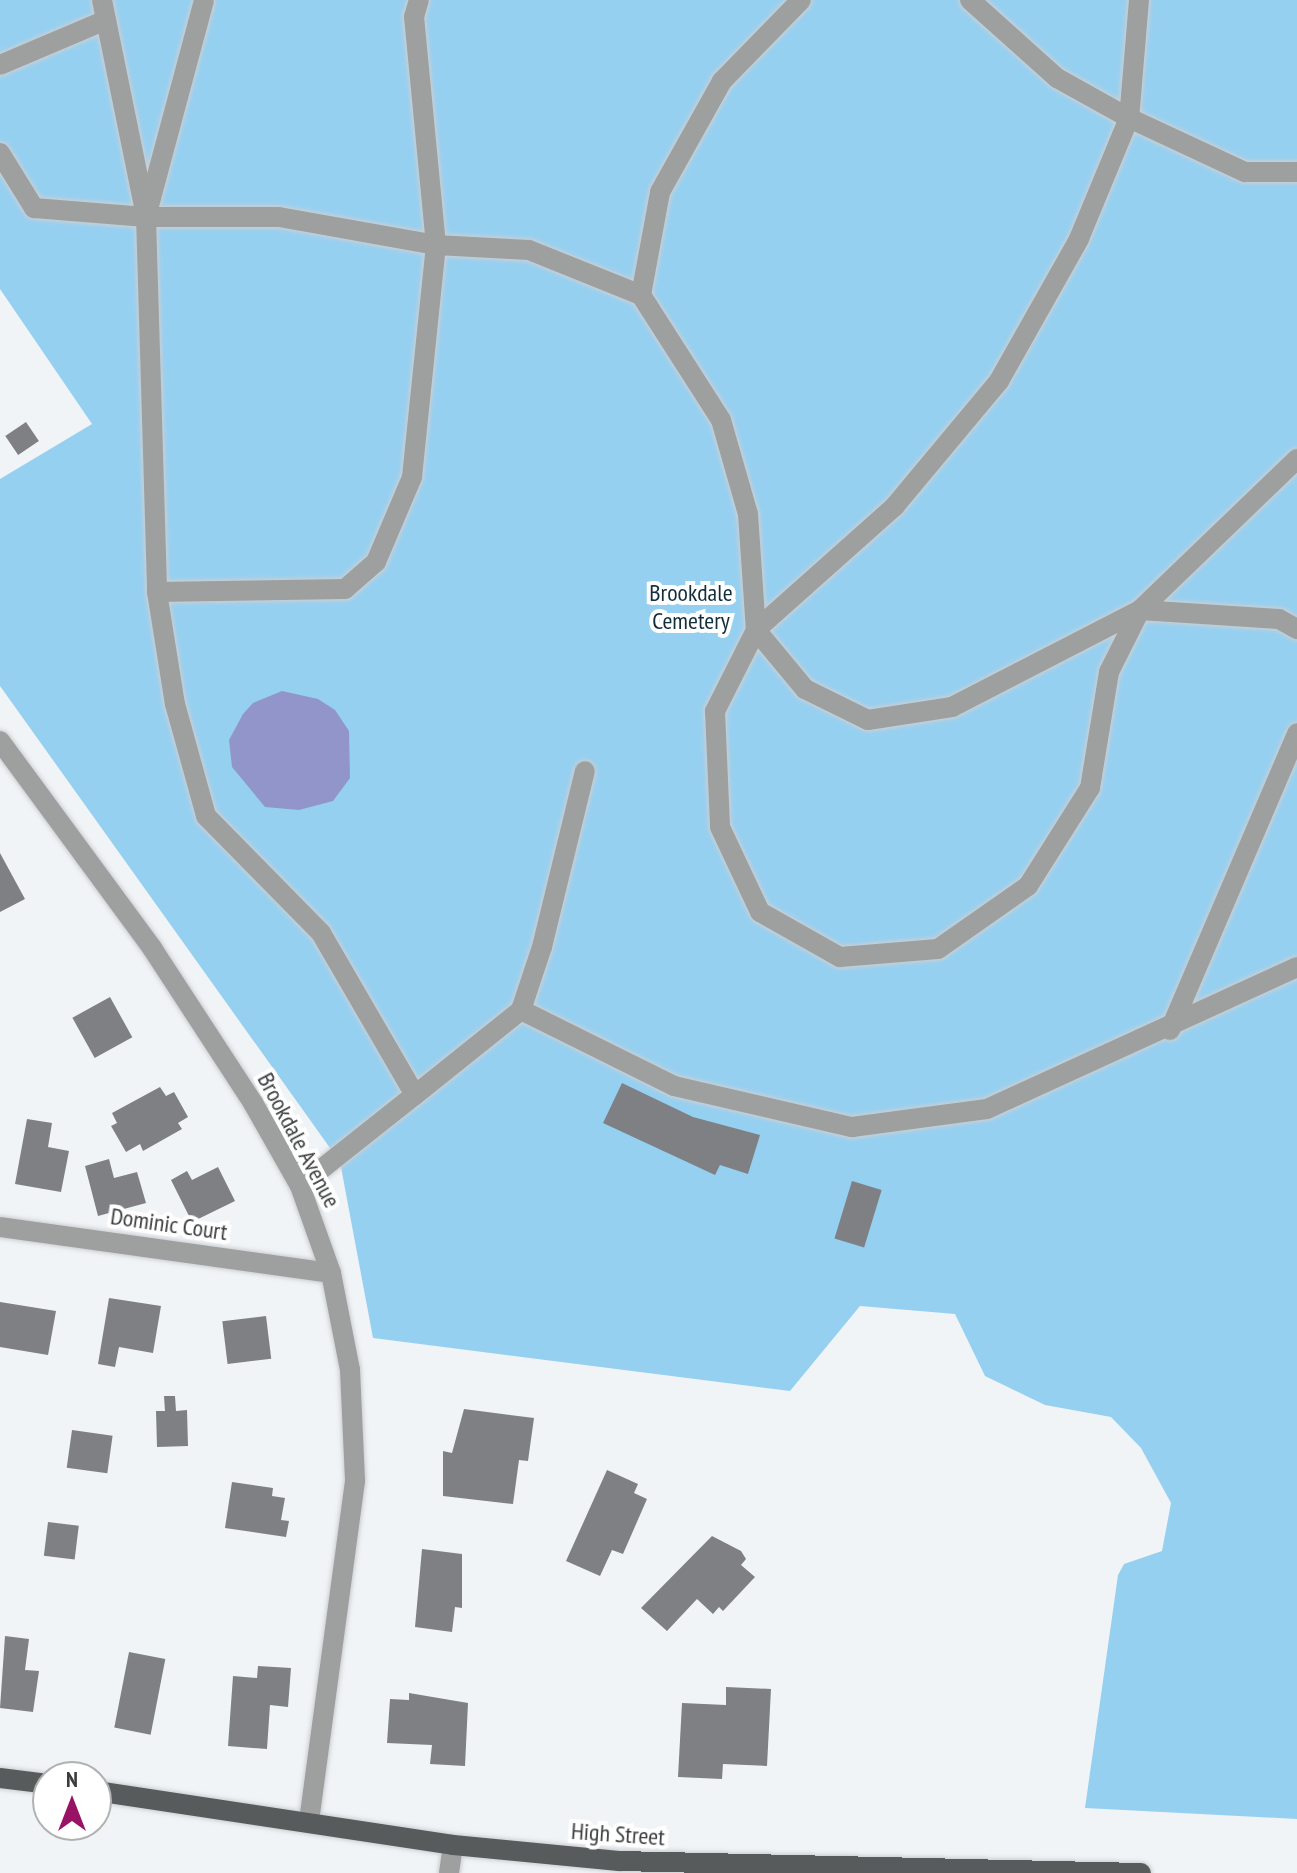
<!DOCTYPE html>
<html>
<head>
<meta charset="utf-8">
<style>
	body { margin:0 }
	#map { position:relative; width:1297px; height:1873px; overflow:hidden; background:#f1f4f7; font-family:"PT Sans Narrow",sans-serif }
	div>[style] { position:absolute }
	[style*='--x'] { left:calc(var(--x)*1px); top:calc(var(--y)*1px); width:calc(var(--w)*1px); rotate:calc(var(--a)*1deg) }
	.green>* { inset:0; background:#96d0f1 }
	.water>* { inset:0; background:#9195c9 }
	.building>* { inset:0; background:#7e8083; transform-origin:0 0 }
	.roads { filter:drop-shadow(0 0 2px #cccfd2) drop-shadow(0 0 2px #cccfd2) }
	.service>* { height:20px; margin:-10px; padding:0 10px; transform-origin:10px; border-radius:10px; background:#9ea0a0 }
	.minor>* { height:20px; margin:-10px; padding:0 10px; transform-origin:10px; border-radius:10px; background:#9ea0a0 }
	.primary>* { height:20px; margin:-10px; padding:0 10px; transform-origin:10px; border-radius:10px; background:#585b5c }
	span { translate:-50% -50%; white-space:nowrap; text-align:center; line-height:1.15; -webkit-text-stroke:8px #fff; paint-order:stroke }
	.park-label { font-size:24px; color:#122d3c }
	.street-label { font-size:24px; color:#3a3b3c }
	.north { position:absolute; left:32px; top:1761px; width:80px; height:80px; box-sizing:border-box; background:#fff; border:2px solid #b0b1b1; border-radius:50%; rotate:0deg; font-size:22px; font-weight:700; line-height:32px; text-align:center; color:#3a3b3c }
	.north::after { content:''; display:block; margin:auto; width:28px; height:36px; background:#981266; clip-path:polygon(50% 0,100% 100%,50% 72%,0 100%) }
</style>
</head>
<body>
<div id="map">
	<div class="green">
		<i style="clip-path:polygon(0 0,1297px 0,1297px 1819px,1085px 1808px,1118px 1575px,1124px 1564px,1162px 1551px,1171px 1503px,1141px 1448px,1111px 1417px,1045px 1405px,985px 1376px,955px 1314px,860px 1306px,790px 1391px,373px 1338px,340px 1162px,0 686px,0 479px,92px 424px,0 289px)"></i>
	</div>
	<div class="water">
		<i style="clip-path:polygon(282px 691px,318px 699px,335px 710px,349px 731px,350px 778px,333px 801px,299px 810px,265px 807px,232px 767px,229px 740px,243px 714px,253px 703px)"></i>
	</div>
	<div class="building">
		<i style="left:26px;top:422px;width:23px;height:25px;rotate:56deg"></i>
		<i style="clip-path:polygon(0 853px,25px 899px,0 912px)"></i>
		<i style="left:110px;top:997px;width:46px;height:43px;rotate:61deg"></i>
		<i style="clip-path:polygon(622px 1083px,693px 1117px,760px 1135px,748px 1174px,720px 1165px,715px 1175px,603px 1123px)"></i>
		<i style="clip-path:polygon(160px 1087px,166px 1096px,174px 1092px,188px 1117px,178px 1123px,182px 1129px,143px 1151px,140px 1144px,126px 1152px,111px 1126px,117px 1123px,112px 1113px)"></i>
		<i style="clip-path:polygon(27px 1119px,52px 1123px,48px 1147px,69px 1151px,61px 1192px,15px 1184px)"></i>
		<i style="clip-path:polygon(109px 1159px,114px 1178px,137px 1172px,146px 1203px,98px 1216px,85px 1166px)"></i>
		<i style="clip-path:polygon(218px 1167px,235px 1201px,192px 1222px,171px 1180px,187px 1171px,192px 1180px)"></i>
		<i style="left:852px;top:1181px;width:31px;height:60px;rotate:17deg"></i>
		<i style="clip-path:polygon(109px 1298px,161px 1306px,153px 1353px,119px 1347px,115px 1367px,98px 1364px)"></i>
		<i style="clip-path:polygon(0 1302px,56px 1311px,48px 1355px,0 1347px)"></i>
		<i style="left:266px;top:1316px;width:43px;height:44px;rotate:83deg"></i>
		<i style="clip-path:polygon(164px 1396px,175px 1396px,176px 1411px,187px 1410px,188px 1446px,157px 1447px,156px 1411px,165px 1411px)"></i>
		<i style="clip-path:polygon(464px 1409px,534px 1418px,528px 1461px,519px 1460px,513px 1504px,443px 1496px,443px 1451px,452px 1453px)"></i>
		<i style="left:72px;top:1430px;width:41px;height:38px;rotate:8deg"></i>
		<i style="clip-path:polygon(607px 1470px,638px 1484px,634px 1493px,647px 1499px,623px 1554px,612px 1550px,600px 1576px,566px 1561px)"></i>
		<i style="clip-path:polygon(232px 1482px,273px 1488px,272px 1496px,285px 1498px,281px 1520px,289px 1521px,286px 1537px,225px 1528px)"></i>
		<i style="left:48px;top:1522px;width:31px;height:34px;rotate:7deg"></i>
		<i style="clip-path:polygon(712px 1536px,741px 1551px,746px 1559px,741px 1565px,755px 1577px,723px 1611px,719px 1607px,713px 1614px,697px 1599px,667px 1631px,641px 1608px)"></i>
		<i style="clip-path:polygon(422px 1549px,462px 1554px,462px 1608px,455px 1607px,452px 1632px,415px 1627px)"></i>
		<i style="clip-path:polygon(5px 1636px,29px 1639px,25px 1670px,39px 1671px,33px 1712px,0 1708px)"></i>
		<i style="left:129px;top:1652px;width:37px;height:77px;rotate:11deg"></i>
		<i style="clip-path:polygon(258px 1666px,291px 1668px,288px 1707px,270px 1705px,267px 1749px,228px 1746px,233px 1676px,257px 1678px)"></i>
		<i style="clip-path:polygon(726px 1687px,771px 1689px,767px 1766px,723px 1764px,722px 1779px,678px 1777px,682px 1703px,726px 1705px)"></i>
		<i style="clip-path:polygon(409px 1693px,468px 1703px,465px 1766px,430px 1764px,432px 1745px,387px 1743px,390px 1699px,409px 1700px)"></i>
	</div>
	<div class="roads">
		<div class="service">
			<i style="--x:102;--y:0;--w:221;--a:78.5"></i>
			<i style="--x:146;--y:217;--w:375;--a:88.3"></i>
			<i style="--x:157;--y:592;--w:188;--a:-0.9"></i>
			<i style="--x:345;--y:589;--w:41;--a:-41.1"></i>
			<i style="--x:376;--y:562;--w:92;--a:-67"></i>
			<i style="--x:412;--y:477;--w:233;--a:-84.1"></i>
			<i style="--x:436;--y:245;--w:229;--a:-95.5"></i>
			<i style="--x:414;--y:17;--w:18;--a:-74"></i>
			<i style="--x:970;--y:0;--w:117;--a:41.9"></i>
			<i style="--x:1057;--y:78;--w:82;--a:29.1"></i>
			<i style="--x:1129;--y:118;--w:128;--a:25"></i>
			<i style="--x:1245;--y:172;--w:52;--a:0"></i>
			<i style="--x:1139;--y:0;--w:118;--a:94.8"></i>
			<i style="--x:1129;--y:118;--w:131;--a:112.5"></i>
			<i style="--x:1079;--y:239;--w:163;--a:119.4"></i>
			<i style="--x:999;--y:381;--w:163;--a:129.8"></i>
			<i style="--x:895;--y:506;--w:186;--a:138.3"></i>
			<i style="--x:756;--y:630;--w:91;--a:116.8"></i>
			<i style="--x:715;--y:711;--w:116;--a:87.5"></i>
			<i style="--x:720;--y:827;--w:94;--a:64.8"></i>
			<i style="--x:760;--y:912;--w:92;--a:29.4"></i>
			<i style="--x:840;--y:957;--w:98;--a:-4.7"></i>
			<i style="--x:938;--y:949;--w:110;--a:-35"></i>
			<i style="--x:1028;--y:886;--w:116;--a:-57.7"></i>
			<i style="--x:1090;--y:788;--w:118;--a:-80.7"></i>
			<i style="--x:1109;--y:672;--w:69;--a:-63.4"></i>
			<i style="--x:1140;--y:610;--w:139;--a:3.7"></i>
			<i style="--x:1279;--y:619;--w:21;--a:29"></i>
			<i style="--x:0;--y:65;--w:115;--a:-23"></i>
			<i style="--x:0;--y:153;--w:65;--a:58.3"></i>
			<i style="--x:34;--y:208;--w:112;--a:4.6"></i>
			<i style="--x:146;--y:217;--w:133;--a:0"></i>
			<i style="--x:279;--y:217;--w:159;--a:10.1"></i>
			<i style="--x:436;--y:245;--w:93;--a:3.1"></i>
			<i style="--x:529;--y:250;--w:121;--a:21.9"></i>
			<i style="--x:641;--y:295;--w:148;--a:57.4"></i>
			<i style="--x:721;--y:420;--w:98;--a:74"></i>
			<i style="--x:748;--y:514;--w:116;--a:86.1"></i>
			<i style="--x:756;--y:630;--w:77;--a:50.3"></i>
			<i style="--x:805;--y:689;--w:70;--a:26.2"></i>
			<i style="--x:868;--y:720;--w:85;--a:-8.8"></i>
			<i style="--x:952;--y:707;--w:212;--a:-27.3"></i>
			<i style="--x:1140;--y:610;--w:218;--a:-43.9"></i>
			<i style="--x:147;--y:213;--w:220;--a:-75"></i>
			<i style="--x:641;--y:295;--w:105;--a:-79.5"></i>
			<i style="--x:660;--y:192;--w:127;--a:-60.8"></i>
			<i style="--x:722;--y:81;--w:113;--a:-45.7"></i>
			<i style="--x:157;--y:592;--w:113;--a:80.9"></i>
			<i style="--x:175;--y:704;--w:116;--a:74.5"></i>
			<i style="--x:206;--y:816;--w:164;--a:45.5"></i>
			<i style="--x:321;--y:933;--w:187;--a:59.9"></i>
			<i style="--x:415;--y:1095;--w:136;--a:-38.7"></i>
			<i style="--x:521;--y:1010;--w:171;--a:26.4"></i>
			<i style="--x:674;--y:1086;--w:183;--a:13"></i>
			<i style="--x:852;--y:1127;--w:136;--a:-7.6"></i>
			<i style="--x:987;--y:1109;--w:341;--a:-24.6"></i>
			<i style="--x:521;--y:1010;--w:66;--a:-71.6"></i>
			<i style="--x:542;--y:947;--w:181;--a:-76.3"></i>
			<i style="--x:1170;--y:1030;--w:323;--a:-66.8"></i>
			<i style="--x:300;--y:1186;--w:147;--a:-38.4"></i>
		</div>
		<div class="minor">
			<i style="--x:0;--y:741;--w:257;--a:53.7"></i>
			<i style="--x:152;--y:948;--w:185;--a:56.9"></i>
			<i style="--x:253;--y:1103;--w:95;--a:60.5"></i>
			<i style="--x:300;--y:1186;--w:92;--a:70.4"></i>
			<i style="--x:331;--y:1273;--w:99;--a:78.9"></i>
			<i style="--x:350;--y:1370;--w:111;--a:87.4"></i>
			<i style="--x:355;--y:1481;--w:344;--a:97.7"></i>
			<i style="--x:0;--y:1227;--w:334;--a:7.9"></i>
			<i style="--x:449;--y:1873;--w:28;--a:-82"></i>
		</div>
		<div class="primary">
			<i style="--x:0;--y:1778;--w:48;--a:7.1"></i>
			<i style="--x:96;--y:1791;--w:361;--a:8.6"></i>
			<i style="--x:453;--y:1845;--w:167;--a:5.5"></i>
			<i style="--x:619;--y:1861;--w:522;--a:1.32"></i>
		</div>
	</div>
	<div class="park-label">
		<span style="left:691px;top:607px">Brookdale<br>Cemetery</span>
	</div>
	<div class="street-label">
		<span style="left:299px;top:1140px;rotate:62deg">Brookdale Avenue</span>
		<span style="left:169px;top:1224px;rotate:8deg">Dominic Court</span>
		<span style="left:618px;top:1834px;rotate:4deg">High Street</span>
	</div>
	<div class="north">N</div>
</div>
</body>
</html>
